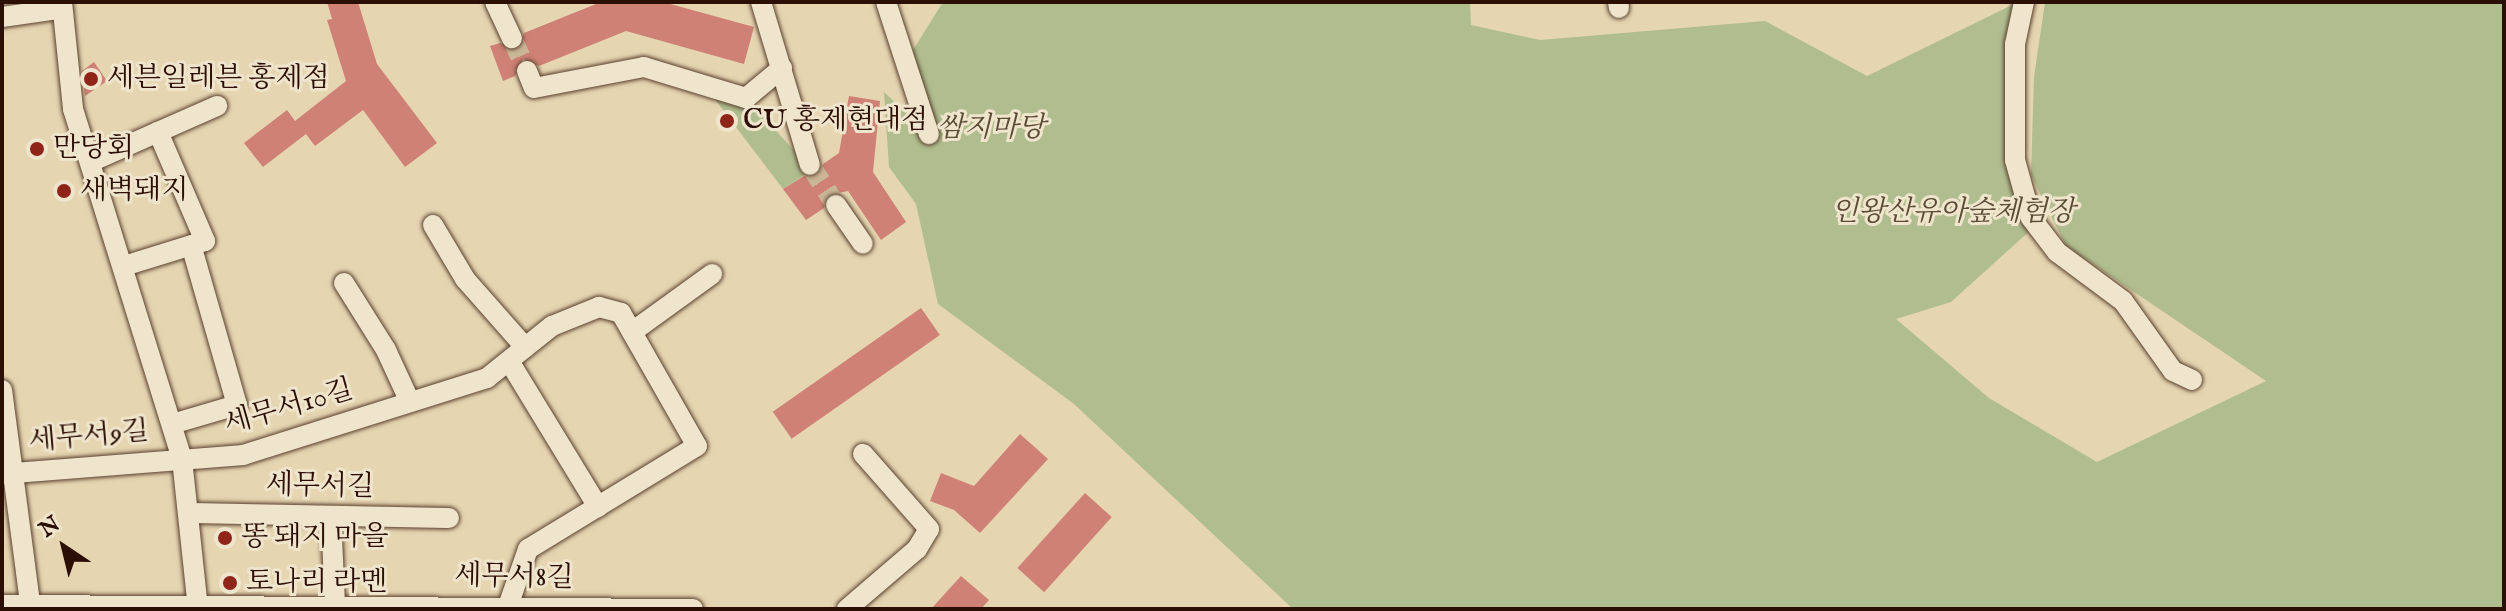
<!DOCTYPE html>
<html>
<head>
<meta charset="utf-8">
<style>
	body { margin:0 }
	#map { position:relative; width:2506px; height:611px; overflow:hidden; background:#e6d5b1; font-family:"IM FELL English","Noto Serif KR",serif }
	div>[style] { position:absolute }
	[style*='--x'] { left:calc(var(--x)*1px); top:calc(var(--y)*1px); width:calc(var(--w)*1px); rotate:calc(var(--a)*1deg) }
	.green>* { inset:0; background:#b0be8f }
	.building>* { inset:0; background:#ce8174; transform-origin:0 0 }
	.minor-tunnel>* { height:20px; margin-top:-10px; transform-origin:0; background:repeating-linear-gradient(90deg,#cab797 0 20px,transparent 0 30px) }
	.roads { filter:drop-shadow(0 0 2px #5a402f) drop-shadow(0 0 2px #5a402f) }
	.minor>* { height:20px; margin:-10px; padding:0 10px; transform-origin:10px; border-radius:10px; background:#efe4cc }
	.dots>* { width:22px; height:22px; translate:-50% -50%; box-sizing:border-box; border:4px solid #efe4cc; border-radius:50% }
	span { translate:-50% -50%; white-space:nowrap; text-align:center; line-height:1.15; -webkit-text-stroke:6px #efe4cc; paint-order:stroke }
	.poi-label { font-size:28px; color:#2c0f04 }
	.left { translate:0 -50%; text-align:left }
	.park-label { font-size:28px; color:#5a4c35; font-style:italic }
	.street-label { font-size:28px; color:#2c0f04 }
	.frame { position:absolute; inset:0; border:4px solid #2c0f04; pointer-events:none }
	.north { position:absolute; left:24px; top:507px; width:80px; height:80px; -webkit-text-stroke:6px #efe4cc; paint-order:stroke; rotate:325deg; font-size:22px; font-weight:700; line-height:32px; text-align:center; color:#2c0f04 }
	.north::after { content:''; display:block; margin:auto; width:28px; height:36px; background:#2c0f04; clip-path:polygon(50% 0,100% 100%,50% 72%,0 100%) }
</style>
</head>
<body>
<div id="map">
	<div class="green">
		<i style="clip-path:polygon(943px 2px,1470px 2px,1471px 25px,1540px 40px,1765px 21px,1867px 76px,2018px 2px,2009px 44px,2033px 228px,1951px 302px,1896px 319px,1989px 398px,2097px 462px,2266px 381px,2066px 246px,2031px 175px,2034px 77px,2045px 2px,2504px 2px,2504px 609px,1293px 609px,1074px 404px,938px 304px,916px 204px,889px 167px,884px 92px,927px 133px,903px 66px)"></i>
		<i style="clip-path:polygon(711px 94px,746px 98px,812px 170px,783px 189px)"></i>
	</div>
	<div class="building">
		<i style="clip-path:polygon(327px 2px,358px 2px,377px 64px,437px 143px,405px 167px,363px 110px,315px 146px,306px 134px,263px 167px,244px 143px,287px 110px,295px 121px,346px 81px,327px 20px,332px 19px)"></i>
		<i style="clip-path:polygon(601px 2px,663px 2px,754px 27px,744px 64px,626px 31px,539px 66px,523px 59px,515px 76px,503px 81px,490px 46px,500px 43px,517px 50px,524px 33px)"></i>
		<i style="clip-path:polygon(94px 62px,107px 81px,85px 96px,82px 71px)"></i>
		<i style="clip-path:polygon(849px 96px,880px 101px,873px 172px,906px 222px,881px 240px,848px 191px,828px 195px,824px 208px,806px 220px,783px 189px,804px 176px,819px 174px,823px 164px,839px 153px)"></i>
		<i style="left:921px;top:308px;width:33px;height:181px;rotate:55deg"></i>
		<i style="clip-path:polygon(1020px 434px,1048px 459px,980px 533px,954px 510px,930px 501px,941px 473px,974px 486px)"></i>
		<i style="left:1085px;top:493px;width:36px;height:101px;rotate:42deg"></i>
		<i style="clip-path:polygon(961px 576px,989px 600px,981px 609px,931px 609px)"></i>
	</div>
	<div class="minor-tunnel">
		<i style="--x:512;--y:38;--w:36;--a:66"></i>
		<i style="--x:810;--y:165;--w:48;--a:57"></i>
	</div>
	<div class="roads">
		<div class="minor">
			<i style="--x:62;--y:2;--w:108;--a:84.1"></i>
			<i style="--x:73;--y:109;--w:367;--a:72.7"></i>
			<i style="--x:182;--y:459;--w:151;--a:83.9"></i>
			<i style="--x:495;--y:2;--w:40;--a:65"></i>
			<i style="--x:761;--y:2;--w:170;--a:73.3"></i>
			<i style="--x:886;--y:2;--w:139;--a:72"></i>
			<i style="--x:1618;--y:2;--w:6;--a:81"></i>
			<i style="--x:2024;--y:2;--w:43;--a:102.1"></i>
			<i style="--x:2015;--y:44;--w:116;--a:90"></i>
			<i style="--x:2015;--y:160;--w:60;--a:74.6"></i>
			<i style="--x:2031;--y:218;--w:43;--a:52.6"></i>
			<i style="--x:2057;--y:252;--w:82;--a:36.6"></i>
			<i style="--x:2123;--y:301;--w:86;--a:54.5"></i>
			<i style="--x:2173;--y:371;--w:21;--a:25"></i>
			<i style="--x:2;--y:17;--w:58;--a:-8"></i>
			<i style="--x:527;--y:71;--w:18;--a:68"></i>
			<i style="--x:534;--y:88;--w:112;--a:-10.8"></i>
			<i style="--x:644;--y:67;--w:107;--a:16.9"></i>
			<i style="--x:746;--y:98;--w:47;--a:-39.8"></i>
			<i style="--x:90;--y:162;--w:139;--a:-23.8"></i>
			<i style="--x:836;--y:205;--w:47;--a:55.3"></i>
			<i style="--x:433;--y:225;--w:63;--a:59.3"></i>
			<i style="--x:465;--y:279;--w:91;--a:48.6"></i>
			<i style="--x:124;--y:266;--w:85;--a:-17.2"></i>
			<i style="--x:205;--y:241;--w:119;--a:-113.3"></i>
			<i style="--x:344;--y:283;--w:79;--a:57.9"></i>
			<i style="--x:386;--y:350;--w:57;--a:65.2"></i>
			<i style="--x:632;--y:332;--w:99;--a:-35.9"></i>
			<i style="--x:509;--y:361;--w:171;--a:58.6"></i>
			<i style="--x:2;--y:390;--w:221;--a:82.5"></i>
			<i style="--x:172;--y:424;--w:68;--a:-16.3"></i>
			<i style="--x:237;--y:405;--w:166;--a:-106"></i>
			<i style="--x:2;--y:474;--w:242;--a:-4.5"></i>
			<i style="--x:243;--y:455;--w:256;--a:-17.5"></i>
			<i style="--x:487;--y:378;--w:83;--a:-38.7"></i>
			<i style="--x:552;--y:326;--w:51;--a:-22"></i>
			<i style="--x:599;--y:307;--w:23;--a:15"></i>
			<i style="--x:621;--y:313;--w:153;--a:60.3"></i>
			<i style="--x:697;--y:446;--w:198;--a:148.6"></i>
			<i style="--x:528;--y:549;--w:60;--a:109.3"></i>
			<i style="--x:189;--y:513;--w:260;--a:1.1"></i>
			<i style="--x:331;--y:516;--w:88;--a:87.4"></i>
			<i style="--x:2;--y:605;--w:691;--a:0.33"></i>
			<i style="--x:847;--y:609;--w:92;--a:-40.6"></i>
			<i style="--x:917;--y:549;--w:23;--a:-59"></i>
			<i style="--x:929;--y:529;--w:100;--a:-131.3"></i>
		</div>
	</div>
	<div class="dots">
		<i style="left:91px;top:79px;background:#8f2418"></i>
		<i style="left:727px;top:121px;background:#8f2418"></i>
		<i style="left:37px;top:149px;background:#8f2418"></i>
		<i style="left:64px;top:191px;background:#8f2418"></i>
		<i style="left:225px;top:538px;background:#8f2418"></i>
		<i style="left:230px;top:583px;background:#8f2418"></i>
	</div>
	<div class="poi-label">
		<span class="left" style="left:107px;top:79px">세븐일레븐 홍제점</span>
		<span class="left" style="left:743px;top:121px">CU 홍제현대점</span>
		<span class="left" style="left:53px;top:149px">만당회</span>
		<span class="left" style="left:80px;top:191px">새벽돼지</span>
		<span class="left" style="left:241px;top:538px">똥 돼지 마을</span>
		<span class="left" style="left:246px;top:583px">토나리 라멘</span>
	</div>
	<div class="park-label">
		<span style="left:991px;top:129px">쌈지마당</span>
		<span style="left:1953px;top:213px">인왕산유아숲체험장</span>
	</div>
	<div class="street-label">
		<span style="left:289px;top:408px;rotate:-16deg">세무서10길</span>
		<span style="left:89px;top:437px;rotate:-5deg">세무서9길</span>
		<span style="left:320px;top:487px;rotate:1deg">세무서길</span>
		<span style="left:514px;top:578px;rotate:1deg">세무서8길</span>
	</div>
	<div class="frame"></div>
	<div class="north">N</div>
</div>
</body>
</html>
